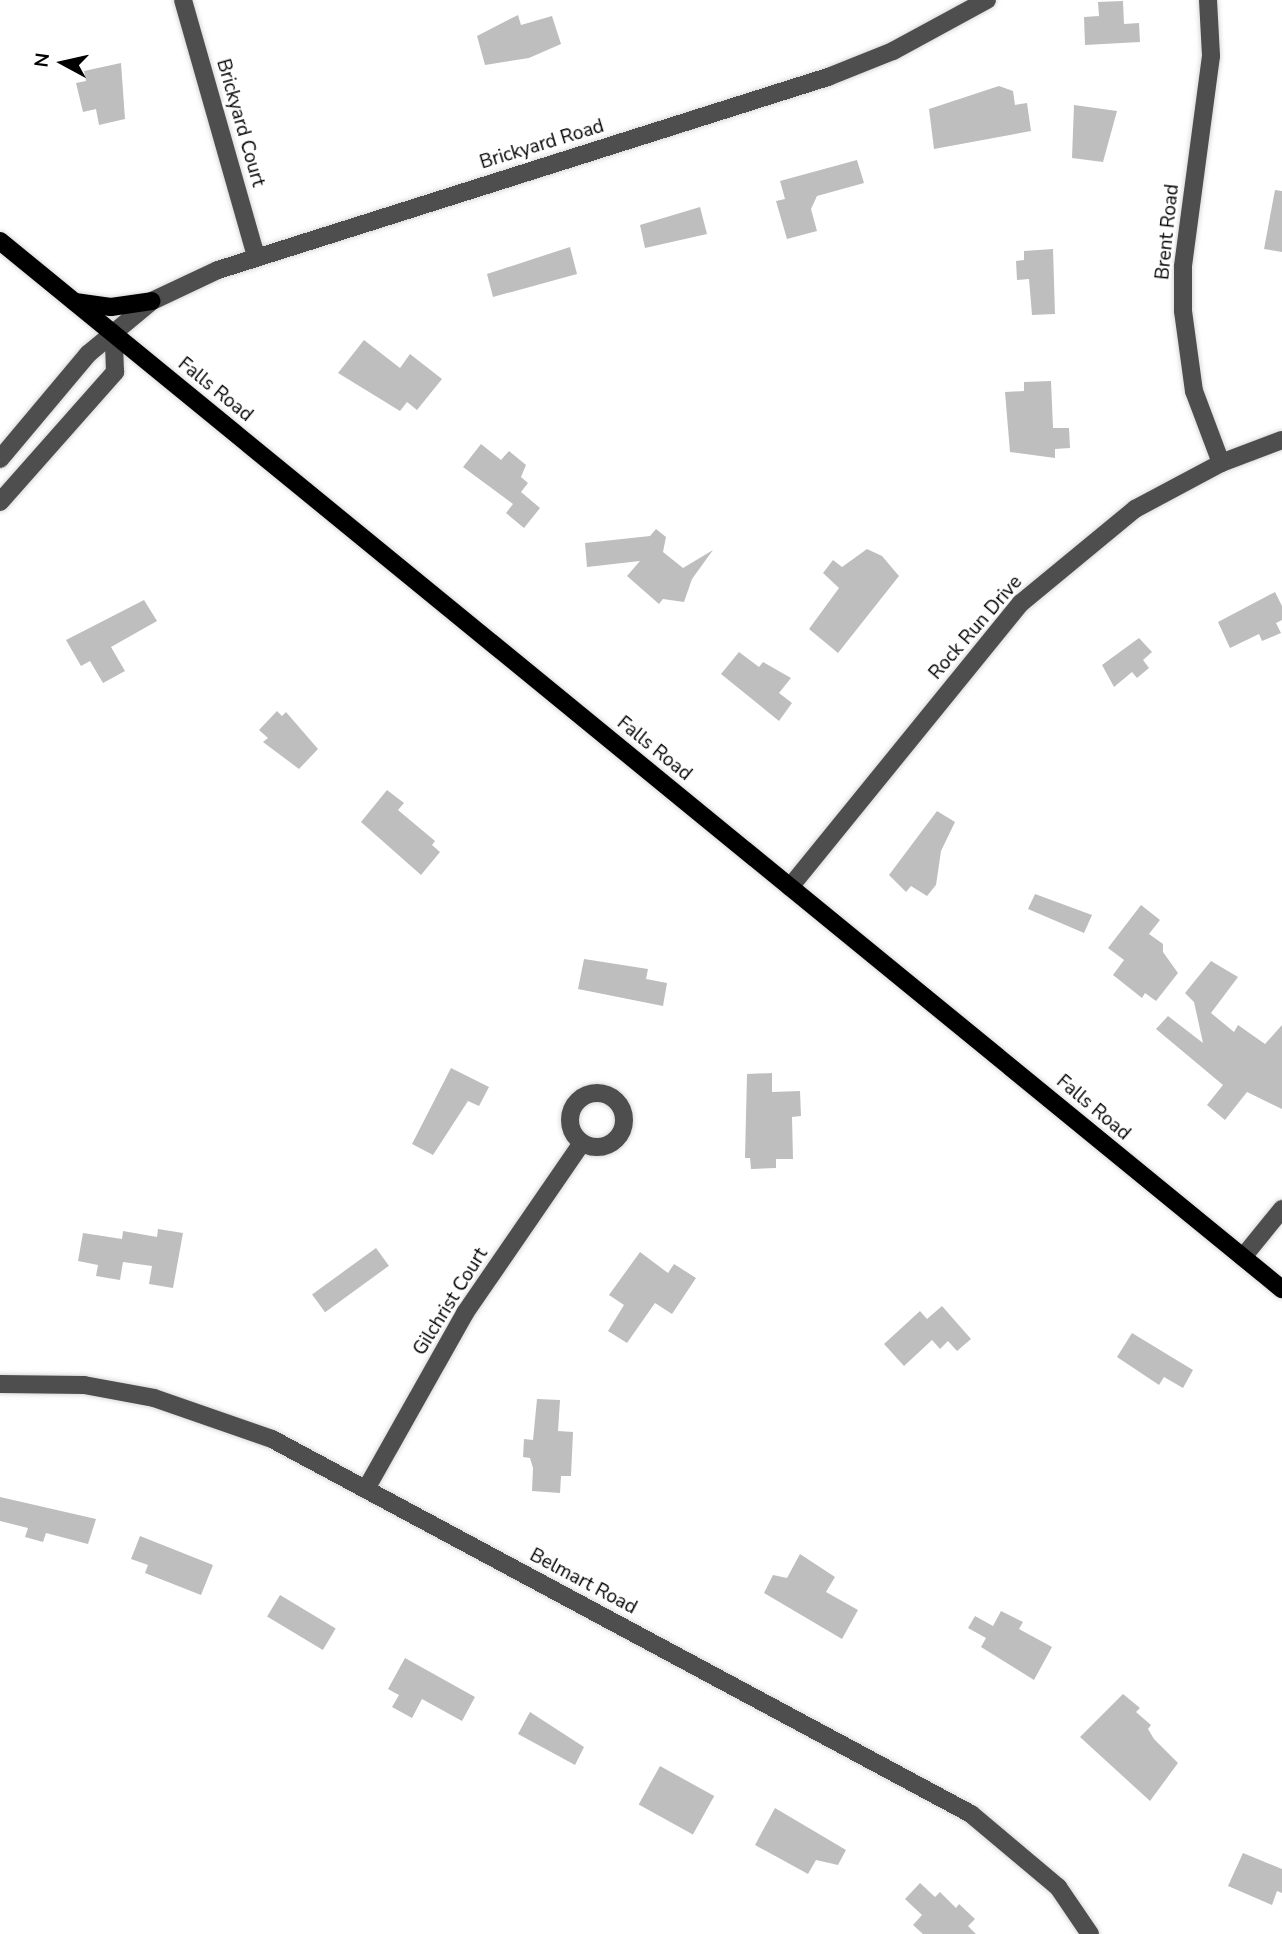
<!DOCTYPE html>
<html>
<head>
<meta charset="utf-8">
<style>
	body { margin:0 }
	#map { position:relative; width:1282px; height:1934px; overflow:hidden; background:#fff; font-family:"Nunito Sans",sans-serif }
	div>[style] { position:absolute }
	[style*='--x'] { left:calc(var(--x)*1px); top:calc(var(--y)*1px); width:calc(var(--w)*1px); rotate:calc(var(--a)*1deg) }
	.building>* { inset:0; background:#bebebe; transform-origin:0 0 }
	.roads { filter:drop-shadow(0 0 2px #dbdbdb) drop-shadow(0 0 2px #dbdbdb) }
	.minor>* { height:18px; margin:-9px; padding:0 9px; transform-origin:9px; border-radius:9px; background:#4e4e4e }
	.minor>.ring { margin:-9px; padding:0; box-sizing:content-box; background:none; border:18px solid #4e4e4e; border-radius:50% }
	.major>* { height:18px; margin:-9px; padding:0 9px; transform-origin:9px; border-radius:9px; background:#000 }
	span { translate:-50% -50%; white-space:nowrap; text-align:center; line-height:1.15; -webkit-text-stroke:5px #fff; paint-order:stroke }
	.street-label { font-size:19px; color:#000 }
	.north { position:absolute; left:28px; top:28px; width:70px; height:70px; -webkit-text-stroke:5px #fff; paint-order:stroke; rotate:278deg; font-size:19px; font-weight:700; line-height:28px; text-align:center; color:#000 }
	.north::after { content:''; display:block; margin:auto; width:24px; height:32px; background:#000; clip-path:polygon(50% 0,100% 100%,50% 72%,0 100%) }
</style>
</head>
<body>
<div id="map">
	<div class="building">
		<i style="clip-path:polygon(1123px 1px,1124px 24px,1139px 23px,1140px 42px,1085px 45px,1084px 17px,1099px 16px,1098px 2px)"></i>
		<i style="clip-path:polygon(518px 15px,521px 25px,552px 16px,561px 44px,529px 58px,485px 65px,477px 36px)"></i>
		<i style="clip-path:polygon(121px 63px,125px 119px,99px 125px,96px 109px,83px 112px,76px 83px,86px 81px,84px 71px)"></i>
		<i style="clip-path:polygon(999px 86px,1013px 91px,1015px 105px,1027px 103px,1031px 131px,934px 149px,929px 109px)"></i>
		<i style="clip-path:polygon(1074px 105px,1117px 111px,1103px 162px,1072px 158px)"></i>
		<i style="clip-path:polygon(857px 160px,864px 183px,817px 196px,811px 209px,817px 231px,787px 239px,776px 201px,785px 199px,780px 181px)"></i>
		<i style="clip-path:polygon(1275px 190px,1282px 191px,1282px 252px,1264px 249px)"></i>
		<i style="clip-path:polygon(700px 207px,707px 234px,645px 248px,640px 225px)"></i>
		<i style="clip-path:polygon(570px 247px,577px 274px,493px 297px,487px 274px)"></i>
		<i style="clip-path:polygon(1053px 249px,1055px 314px,1032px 315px,1029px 279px,1017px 280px,1016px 261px,1024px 260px,1024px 251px)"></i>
		<i style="clip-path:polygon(364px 340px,400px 368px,410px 354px,442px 379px,417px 410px,407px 402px,400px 411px,338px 373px)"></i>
		<i style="clip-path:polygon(1051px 381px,1053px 428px,1069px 428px,1070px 448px,1055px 449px,1055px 458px,1010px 452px,1005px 392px,1024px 391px,1024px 382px)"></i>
		<i style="clip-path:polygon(481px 444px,501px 460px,509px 451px,526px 465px,521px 477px,528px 483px,521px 492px,540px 508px,524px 528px,506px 513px,513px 504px,463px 467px)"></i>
		<i style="clip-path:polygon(656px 529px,666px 537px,663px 552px,683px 568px,713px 550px,692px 579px,684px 602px,663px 599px,659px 604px,627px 576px,640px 561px,587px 567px,585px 543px,650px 536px)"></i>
		<i style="clip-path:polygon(867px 549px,882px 556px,899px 576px,838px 653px,809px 629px,839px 588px,823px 573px,833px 560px,842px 567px)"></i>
		<i style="clip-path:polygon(1275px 592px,1282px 606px,1282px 620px,1276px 623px,1281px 633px,1262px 641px,1259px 634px,1230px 648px,1218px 622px)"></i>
		<i style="clip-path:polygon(144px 600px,157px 621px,111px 647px,125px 671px,103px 683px,90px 661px,81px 666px,66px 640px)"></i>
		<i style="clip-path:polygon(1139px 638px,1152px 652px,1143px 660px,1149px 668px,1137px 678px,1132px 672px,1114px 687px,1102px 665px)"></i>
		<i style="clip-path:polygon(739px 652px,759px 667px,763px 662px,791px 678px,779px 693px,792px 703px,779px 721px,721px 674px)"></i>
		<i style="clip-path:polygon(277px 711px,282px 716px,286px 712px,318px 749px,299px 769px,263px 742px,268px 738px,259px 730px)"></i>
		<i style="clip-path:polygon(387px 790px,404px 803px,398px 810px,435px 841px,432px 845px,440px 852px,421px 875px,361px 822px)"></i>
		<i style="clip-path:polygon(937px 811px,955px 822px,941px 851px,936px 885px,927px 896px,911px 886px,906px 892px,889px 875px)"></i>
		<i style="clip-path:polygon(1035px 894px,1092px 915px,1084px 933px,1028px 909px)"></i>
		<i style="clip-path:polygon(1141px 905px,1160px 920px,1149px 934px,1163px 944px,1163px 952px,1178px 973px,1156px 1001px,1145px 993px,1142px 998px,1113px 975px,1124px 960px,1108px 948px)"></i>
		<i style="clip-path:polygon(584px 959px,648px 969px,646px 979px,667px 983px,663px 1006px,578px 989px)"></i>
		<i style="clip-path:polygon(1211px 961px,1238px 977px,1211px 1013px,1234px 1032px,1238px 1025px,1265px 1044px,1282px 1025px,1282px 1109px,1247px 1092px,1225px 1120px,1207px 1105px,1223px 1085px,1156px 1029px,1168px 1016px,1203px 1043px,1194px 1002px,1185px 993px)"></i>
		<i style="clip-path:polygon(451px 1068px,489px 1087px,479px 1106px,468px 1101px,433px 1155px,412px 1144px)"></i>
		<i style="clip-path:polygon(772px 1073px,772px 1092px,800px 1091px,801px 1116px,792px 1117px,793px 1159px,776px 1159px,776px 1168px,751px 1169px,750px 1158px,745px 1158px,747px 1074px)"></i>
		<i style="clip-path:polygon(158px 1229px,183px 1233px,173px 1288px,149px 1284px,152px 1266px,123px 1262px,120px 1280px,96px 1276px,98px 1265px,78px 1261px,83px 1233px,122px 1239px,123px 1231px,157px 1237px)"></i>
		<i style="left:376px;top:1248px;width:22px;height:79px;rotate:54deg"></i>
		<i style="clip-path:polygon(640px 1252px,668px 1273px,674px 1264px,696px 1278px,672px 1314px,655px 1303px,627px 1343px,608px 1331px,624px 1305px,609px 1295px)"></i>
		<i style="clip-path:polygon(942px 1306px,971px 1339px,957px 1351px,948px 1341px,940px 1349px,932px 1340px,904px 1366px,884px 1344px,920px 1311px,927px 1319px)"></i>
		<i style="clip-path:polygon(1132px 1333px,1193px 1370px,1183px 1388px,1164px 1377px,1159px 1385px,1117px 1357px)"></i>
		<i style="clip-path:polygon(537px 1399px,560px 1400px,558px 1431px,573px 1432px,571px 1476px,561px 1476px,560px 1493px,532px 1491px,533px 1468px,530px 1458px,523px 1457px,524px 1439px,533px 1440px)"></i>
		<i style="clip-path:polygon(0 1497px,96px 1519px,88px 1544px,46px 1533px,43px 1542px,25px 1537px,28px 1528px,0 1521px)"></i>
		<i style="clip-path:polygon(140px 1536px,213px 1565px,201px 1595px,145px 1573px,148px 1565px,131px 1559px)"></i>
		<i style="clip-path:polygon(800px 1554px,835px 1577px,826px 1592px,858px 1610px,842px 1639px,764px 1593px,773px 1575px,787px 1578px)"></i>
		<i style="left:280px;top:1595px;width:65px;height:25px;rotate:31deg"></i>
		<i style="clip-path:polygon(1001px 1611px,1023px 1622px,1019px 1629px,1052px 1647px,1034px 1680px,981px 1647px,986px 1638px,968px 1628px,975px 1616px,993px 1626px)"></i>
		<i style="clip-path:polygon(405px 1658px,475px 1697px,462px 1721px,422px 1699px,412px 1718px,392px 1707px,399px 1695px,388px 1689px)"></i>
		<i style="clip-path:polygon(1123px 1694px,1140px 1708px,1136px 1712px,1151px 1725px,1148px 1729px,1154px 1739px,1178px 1763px,1150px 1801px,1080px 1737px)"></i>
		<i style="clip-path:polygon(530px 1712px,584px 1747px,575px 1765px,518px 1734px)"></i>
		<i style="left:660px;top:1766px;width:62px;height:44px;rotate:29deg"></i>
		<i style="clip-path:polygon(775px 1808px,846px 1850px,838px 1865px,816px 1860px,808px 1874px,755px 1845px)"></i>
		<i style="clip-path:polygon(1243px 1853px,1282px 1869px,1282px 1893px,1277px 1891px,1272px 1905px,1228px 1886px)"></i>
		<i style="clip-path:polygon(920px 1883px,935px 1897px,940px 1892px,956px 1908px,959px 1904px,975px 1919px,968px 1926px,976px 1934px,923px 1934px,913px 1925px,922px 1915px,905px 1899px)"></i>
	</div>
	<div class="roads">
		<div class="minor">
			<i style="--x:183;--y:0;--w:267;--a:74.1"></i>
			<i style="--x:1208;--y:0;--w:56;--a:86.9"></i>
			<i style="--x:1211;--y:56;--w:213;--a:97.6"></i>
			<i style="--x:1183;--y:267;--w:44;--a:90"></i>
			<i style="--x:1183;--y:311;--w:81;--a:82.2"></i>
			<i style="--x:1194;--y:391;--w:77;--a:69.4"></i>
			<i style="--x:0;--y:459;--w:137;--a:-50"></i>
			<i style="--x:88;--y:354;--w:83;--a:-39.6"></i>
			<i style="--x:152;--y:301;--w:73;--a:-25.2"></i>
			<i style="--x:218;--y:270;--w:640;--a:-17.56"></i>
			<i style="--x:828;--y:77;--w:70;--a:-21.8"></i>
			<i style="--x:893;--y:51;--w:107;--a:-28.5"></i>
			<i style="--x:0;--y:502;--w:174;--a:-48.5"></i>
			<i style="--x:115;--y:372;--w:36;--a:-92"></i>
			<i style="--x:790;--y:887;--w:366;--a:-50.9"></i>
			<i style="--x:1021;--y:603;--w:148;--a:-39.5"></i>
			<i style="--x:1135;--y:509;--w:98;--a:-28.1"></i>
			<i style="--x:1221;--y:463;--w:65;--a:-20.7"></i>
			<i class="ring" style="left:570px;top:1093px;width:36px;height:36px"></i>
			<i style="--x:1243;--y:1257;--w:62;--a:-50.9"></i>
			<i style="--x:0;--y:1384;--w:84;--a:0.7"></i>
			<i style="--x:84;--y:1385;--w:71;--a:10.5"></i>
			<i style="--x:154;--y:1398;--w:125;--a:19.2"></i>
			<i style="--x:272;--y:1439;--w:793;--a:28.21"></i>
			<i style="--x:971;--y:1814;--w:114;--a:40"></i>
			<i style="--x:1058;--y:1887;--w:57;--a:55.8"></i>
			<i style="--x:366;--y:1489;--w:202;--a:-60.6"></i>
			<i style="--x:465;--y:1313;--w:206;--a:-55.5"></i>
		</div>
		<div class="major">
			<i style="--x:0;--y:241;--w:1656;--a:39.27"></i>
			<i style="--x:75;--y:302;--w:36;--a:8"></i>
			<i style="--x:111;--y:307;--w:41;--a:-8.3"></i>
		</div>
	</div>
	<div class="street-label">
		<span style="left:240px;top:123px;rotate:74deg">Brickyard Court</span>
		<span style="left:542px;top:145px;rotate:-17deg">Brickyard Road</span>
		<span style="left:1168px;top:232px;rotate:-84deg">Brent Road</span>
		<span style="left:215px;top:390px;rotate:39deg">Falls Road</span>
		<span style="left:976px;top:628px;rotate:-49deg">Rock Run Drive</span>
		<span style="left:654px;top:749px;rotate:39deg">Falls Road</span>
		<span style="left:1093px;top:1108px;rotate:40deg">Falls Road</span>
		<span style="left:451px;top:1302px;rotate:-58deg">Gilchrist Court</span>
		<span style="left:583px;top:1582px;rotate:28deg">Belmart Road</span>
	</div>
	<div class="north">N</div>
</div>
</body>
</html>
